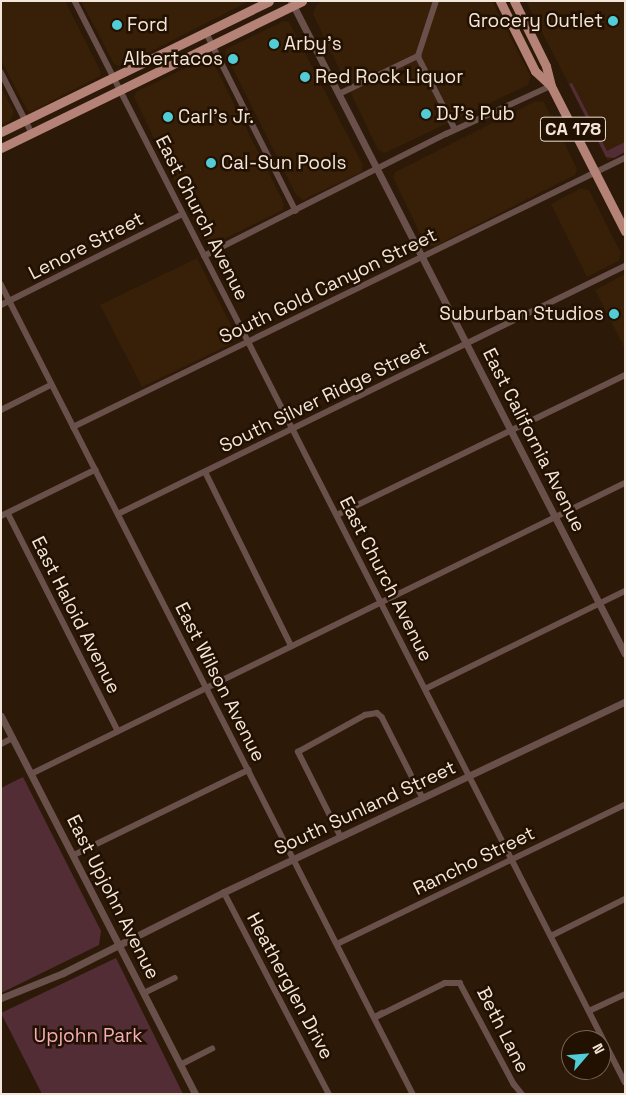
<!DOCTYPE html>
<html>
<head>
<meta charset="utf-8">
<style>
	body { margin:0 }
	#map { position:relative; width:626px; height:1095px; overflow:hidden; background:#2c1908; font-family:"Space Grotesk",sans-serif }
	div>[style] { position:absolute }
	[style*='--x'] { left:calc(var(--x)*1px); top:calc(var(--y)*1px); width:calc(var(--w)*1px); rotate:calc(var(--a)*1deg) }
	.built>* { inset:0; background:#371f08 }
	.green>* { inset:0; background:#532d35 }
	.minor>* { height:5.5px; margin:-2.75px; padding:0 2.75px; transform-origin:2.75px; border-radius:2.75px; background:#69504a }
	.tertiary>* { height:7px; margin:-3.5px; padding:0 3.5px; transform-origin:3.5px; border-radius:3.5px; background:#69504a }
	.primary>* { height:9px; margin:-4.5px; padding:0 4.5px; transform-origin:4.5px; border-radius:4.5px; background:#b48276 }
	.dots>* { width:14px; height:14px; translate:-50% -50%; box-sizing:border-box; border:2px solid #221001; border-radius:50% }
	span { translate:-50% -50%; white-space:nowrap; text-align:center; line-height:1.15; -webkit-text-stroke:5px #221001; paint-order:stroke }
	.shield-label span { padding:1px 4px; background:#221001; border:1px solid; border-radius:4px; -webkit-text-stroke-width:0 }
	.shield-label { font-size:18px; color:#f2e5da; font-weight:700 }
	.poi-label { font-size:19px; color:#f2e5da }
	.right { translate:-100% -50%; text-align:right }
	.left { translate:0 -50%; text-align:left }
	.street-label { font-size:19px; color:#f2e5da }
	.park-label { font-size:19px; color:#f4adbb }
	.frame { position:absolute; inset:0; border:2px solid #f2e5da; pointer-events:none }
	.north { position:absolute; left:561px; top:1030px; width:50px; height:50px; box-sizing:border-box; background:#221001; border:1px solid #756558; border-radius:50%; rotate:63deg; font-size:14px; font-weight:700; line-height:20px; text-align:center; color:#f2e5da }
	.north::after { content:''; display:block; margin:auto; width:18px; height:22px; background:#52ccd6; clip-path:polygon(50% 0,100% 100%,50% 72%,0 100%) }
</style>
</head>
<body>
<div id="map">
	<div class="built">
		<i style="clip-path:polygon(1px 1px,65px 1px,101px 72px,100px 76px,31px 112px,27px 110px,1px 60px)"></i>
		<i style="clip-path:polygon(81px 1px,249px 1px,121px 67px,114px 64px)"></i>
		<i style="clip-path:polygon(322px 1px,492px 1px,531px 77px,528px 85px,385px 153px,378px 150px,313px 14px,316px 5px)"></i>
		<i style="clip-path:polygon(526px 1px,625px 1px,625px 151px,608px 161px)"></i>
		<i style="clip-path:polygon(284px 21px,289px 22px,363px 165px,362px 172px,303px 200px,296px 195px,225px 53px,226px 49px)"></i>
		<i style="clip-path:polygon(206px 58px,211px 58px,284px 203px,283px 210px,210px 246px,205px 244px,134px 97px,136px 92px)"></i>
		<i style="clip-path:polygon(1px 87px,14px 112px,10px 121px,1px 125px)"></i>
		<i style="clip-path:polygon(536px 101px,544px 102px,577px 169px,575px 175px,435px 246px,426px 246px,393px 177px,395px 172px)"></i>
		<i style="clip-path:polygon(581px 188px,589px 190px,621px 253px,619px 261px,587px 277px,551px 204px)"></i>
		<i style="clip-path:polygon(197px 258px,236px 335px,231px 344px,142px 387px,100px 305px)"></i>
		<i style="clip-path:polygon(625px 274px,625px 349px,595px 290px)"></i>
	</div>
	<div class="green">
		<i style="clip-path:polygon(572px 83px,607px 151px,625px 142px,625px 152px,614px 158px,606px 157px,569px 84px)"></i>
		<i style="clip-path:polygon(23px 777px,101px 931px,99px 945px,1px 993px,1px 788px)"></i>
		<i style="clip-path:polygon(116px 958px,183px 1094px,42px 1094px,1px 1013px)"></i>
	</div>
	<div class="minor">
		<i style="--x:75;--y:1;--w:1213;--a:63.03"></i>
		<i style="--x:206;--y:32;--w:200;--a:63.3"></i>
		<i style="--x:418;--y:56;--w:82;--a:63.1"></i>
		<i style="--x:1;--y:72;--w:68;--a:63.1"></i>
		<i style="--x:339;--y:94;--w:88;--a:-25.7"></i>
		<i style="--x:418;--y:56;--w:58;--a:-71.9"></i>
		<i style="--x:204;--y:256;--w:271;--a:-26.8"></i>
		<i style="--x:446;--y:134;--w:115;--a:-24.6"></i>
		<i style="--x:1;--y:284;--w:909;--a:63.04"></i>
		<i style="--x:1;--y:305;--w:203;--a:-26.6"></i>
		<i style="--x:1;--y:410;--w:56;--a:-26.6"></i>
		<i style="--x:73;--y:427;--w:614;--a:-25.98"></i>
		<i style="--x:206;--y:473;--w:192;--a:63.7"></i>
		<i style="--x:8;--y:513;--w:244;--a:63.2"></i>
		<i style="--x:118;--y:514;--w:564;--a:-26.07"></i>
		<i style="--x:337;--y:515;--w:320;--a:-25.9"></i>
		<i style="--x:1;--y:516;--w:105;--a:-26.1"></i>
		<i style="--x:425;--y:689;--w:223;--a:-26.1"></i>
		<i style="--x:1;--y:744;--w:13;--a:-27"></i>
		<i style="--x:31;--y:774;--w:661;--a:-26.1"></i>
		<i style="--x:341;--y:838;--w:96;--a:-116.6"></i>
		<i style="--x:298;--y:752;--w:77;--a:-28.9"></i>
		<i style="--x:365;--y:715;--w:12;--a:-9"></i>
		<i style="--x:377;--y:713;--w:6;--a:39"></i>
		<i style="--x:382;--y:717;--w:91;--a:63.2"></i>
		<i style="--x:74;--y:855;--w:194;--a:-26"></i>
		<i style="--x:224;--y:892;--w:228;--a:62.5"></i>
		<i style="--x:551;--y:936;--w:83;--a:-26.6"></i>
		<i style="--x:337;--y:944;--w:320;--a:-25.8"></i>
		<i style="--x:144;--y:993;--w:34;--a:-26"></i>
		<i style="--x:589;--y:1011;--w:40;--a:-25"></i>
		<i style="--x:383;--y:1013;--w:8;--a:150"></i>
		<i style="--x:376;--y:1017;--w:77;--a:-26.2"></i>
		<i style="--x:445;--y:983;--w:15;--a:0"></i>
		<i style="--x:460;--y:983;--w:115;--a:61.9"></i>
		<i style="--x:514;--y:1084;--w:13;--a:51"></i>
		<i style="--x:180;--y:1065;--w:36;--a:-27"></i>
	</div>
	<div class="tertiary">
		<i style="--x:291;--y:1;--w:733;--a:62.91"></i>
		<i style="--x:1;--y:716;--w:425;--a:62.8"></i>
		<i style="--x:1;--y:998;--w:67;--a:-22"></i>
		<i style="--x:63;--y:973;--w:180;--a:-26.7"></i>
		<i style="--x:224;--y:892;--w:444;--a:-25.4"></i>
	</div>
	<div class="primary">
		<i style="--x:500;--y:1;--w:78;--a:63.4"></i>
		<i style="--x:535;--y:71;--w:22;--a:43"></i>
		<i style="--x:514;--y:1;--w:72;--a:63.8"></i>
		<i style="--x:546;--y:66;--w:21;--a:76"></i>
		<i style="--x:551;--y:86;--w:163;--a:63"></i>
		<i style="--x:1;--y:132;--w:298;--a:-26"></i>
		<i style="--x:1;--y:148;--w:335;--a:-26"></i>
	</div>
	<div class="dots">
		<i style="left:613px;top:21px;background:#52ccd6"></i>
		<i style="left:117px;top:25px;background:#52ccd6"></i>
		<i style="left:274px;top:44px;background:#52ccd6"></i>
		<i style="left:233px;top:59px;background:#52ccd6"></i>
		<i style="left:305px;top:77px;background:#52ccd6"></i>
		<i style="left:426px;top:114px;background:#52ccd6"></i>
		<i style="left:168px;top:117px;background:#52ccd6"></i>
		<i style="left:211px;top:163px;background:#52ccd6"></i>
		<i style="left:614px;top:314px;background:#52ccd6"></i>
	</div>
	<div class="shield-label">
		<span style="left:573px;top:129px">CA 178</span>
	</div>
	<div class="poi-label">
		<span class="right" style="left:603px;top:21px">Grocery Outlet</span>
		<span class="left" style="left:127px;top:25px">Ford</span>
		<span class="left" style="left:284px;top:44px">Arby's</span>
		<span class="right" style="left:223px;top:59px">Albertacos</span>
		<span class="left" style="left:315px;top:77px">Red Rock Liquor</span>
		<span class="left" style="left:436px;top:114px">DJ's Pub</span>
		<span class="left" style="left:178px;top:117px">Carl's Jr.</span>
		<span class="left" style="left:221px;top:163px">Cal-Sun Pools</span>
		<span class="right" style="left:604px;top:314px">Suburban Studios</span>
	</div>
	<div class="street-label">
		<span style="left:202px;top:218px;rotate:63deg">East Church Avenue</span>
		<span style="left:86px;top:246px;rotate:-27deg">Lenore Street</span>
		<span style="left:328px;top:286px;rotate:-26deg">South Gold Canyon Street</span>
		<span style="left:324px;top:397px;rotate:-26deg">South Silver Ridge Street</span>
		<span style="left:534px;top:440px;rotate:63deg">East California Avenue</span>
		<span style="left:386px;top:579px;rotate:63deg">East Church Avenue</span>
		<span style="left:76px;top:615px;rotate:63deg">East Haloid Avenue</span>
		<span style="left:220px;top:682px;rotate:63deg">East Wilson Avenue</span>
		<span style="left:365px;top:808px;rotate:-25deg">South Sunland Street</span>
		<span style="left:474px;top:861px;rotate:-26deg">Rancho Street</span>
		<span style="left:113px;top:897px;rotate:63deg">East Upjohn Avenue</span>
		<span style="left:290px;top:986px;rotate:62deg">Heatherglen Drive</span>
		<span style="left:503px;top:1030px;rotate:63deg">Beth Lane</span>
	</div>
	<div class="park-label">
		<span style="left:88px;top:1036px">Upjohn Park</span>
	</div>
	<div class="frame"></div>
	<div class="north">N</div>
</div>
</body>
</html>
